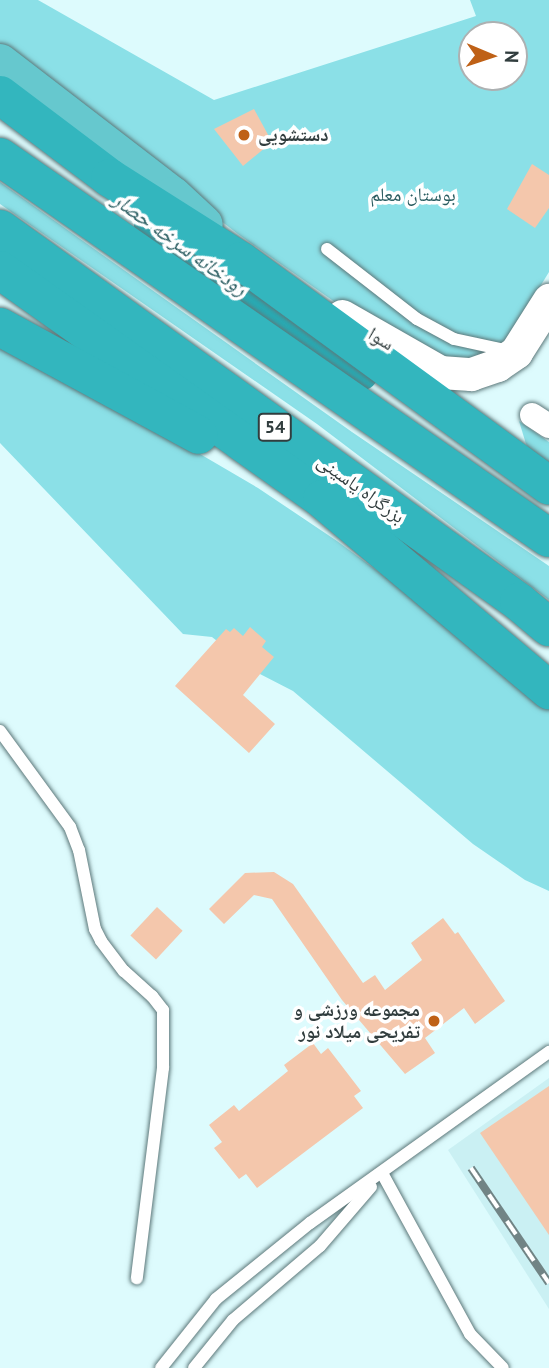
<!DOCTYPE html>
<html>
<head>
<meta charset="utf-8">
<style>
	body { margin:0 }
	#map { position:relative; width:549px; height:1368px; overflow:hidden; background:#ddfbfd; font-family:"PT Sans","Noto Naskh Arabic",sans-serif }
	div>[style] { position:absolute }
	[style*='--x'] { left:calc(var(--x)*1px); top:calc(var(--y)*1px); width:calc(var(--w)*1px); rotate:calc(var(--a)*1deg) }
	.built>* { inset:0; background:#caf0f3 }
	.green>* { inset:0; background:#8be0e7 }
	.river>* { height:37px; margin:-18.5px; padding:0 18.5px; transform-origin:18.5px; border-radius:18.5px; background:#29aab3 }
	.building>* { inset:0; background:#f4c7ac; transform-origin:0 0 }
	.roads { filter:drop-shadow(0 0 2px #5d787a) drop-shadow(0 0 2px #5d787a) }
	.service>* { height:12px; margin:-6px; padding:0 6px; transform-origin:6px; border-radius:6px; background:#fff }
	.minor>* { height:24px; margin:-12px; padding:0 12px; transform-origin:12px; border-radius:12px; background:#fff }
	.secondary>* { height:33px; margin:-16.5px; padding:0 16.5px; transform-origin:16.5px; border-radius:16.5px; background:#fff }
	.primary>* { height:38px; margin:-19px; padding:0 19px; transform-origin:19px; border-radius:19px; background:#66c8ce }
	.trunk>* { height:38px; margin:-19px; padding:0 19px; transform-origin:19px; border-radius:19px; background:#33b6be }
	.rail>* { height:8px; margin-top:-4px; transform-origin:0; background:repeating-linear-gradient(90deg,#fff 0 16px,#718485 0 32px); box-sizing:border-box; border-block:2px solid #718485 }
	.dots>* { width:19px; height:19px; translate:-50% -50%; box-sizing:border-box; border:4px solid #fff; border-radius:50% }
	span { translate:-50% -50%; white-space:nowrap; text-align:center; line-height:1.15; -webkit-text-stroke:7px #fff; paint-order:stroke }
	.shield-label span { padding:2px 5px; background:#fff; border:2px solid; border-radius:5px; -webkit-text-stroke-width:0 }
	.shield-label { font-size:18px; color:#313d3e; font-weight:700 }
	.poi-label { font-size:19px; color:#313d3e; font-weight:700 }
	.left { translate:0 -50%; text-align:left }
	.right { translate:-100% -50%; text-align:right }
	.park-label { font-size:19px; color:#2a5c60 }
	.street-label { font-size:19px; color:#313d3e }
	.water-label { font-size:21px; color:#2b5e62; font-style:italic }
	.north { position:absolute; left:458px; top:21px; width:70px; height:70px; box-sizing:border-box; background:#fff; border:2px solid #adb1b2; border-radius:50%; rotate:92deg; font-size:19px; font-weight:700; line-height:28px; text-align:center; color:#313d3e }
	.north::after { content:''; display:block; margin:auto; width:24px; height:32px; background:#bf6117; clip-path:polygon(50% 0,100% 100%,50% 72%,0 100%) }
</style>
</head>
<body>
<div id="map">
	<div class="built">
		<i style="clip-path:polygon(549px 1078px,549px 1309px,448px 1150px)"></i>
	</div>
	<div class="green">
		<i style="clip-path:polygon(evenodd,0 0,38px 0,214px 100px,476px 16px,470px 0,549px 0,549px 272px,506px 342px,459px 367px,359px 319px,238px 234px,0 51px,0 0,472px 35px,514px 35px,514px 77px,472px 77px,472px 35px)"></i>
		<i style="clip-path:polygon(0 182px,352px 432px,549px 566px,549px 600px,317px 424px,0 204px)"></i>
		<i style="clip-path:polygon(0 337px,258px 488px,337px 541px,465px 636px,549px 706px,549px 891px,525px 880px,473px 844px,293px 691px,258px 673px,212px 637px,183px 634px,0 443px)"></i>
		<i style="clip-path:polygon(519px 421px,549px 442px,549px 475px,542px 470px,526px 444px)"></i>
	</div>
	<div class="river">
		<i style="--x:152;--y:224;--w:255;--a:35.4"></i>
	</div>
	<div class="building">
		<i style="clip-path:polygon(254px 109px,272px 142px,243px 166px,214px 129px)"></i>
		<i style="clip-path:polygon(532px 164px,549px 175px,549px 208px,535px 228px,507px 209px)"></i>
		<i style="clip-path:polygon(250px 627px,266px 641px,262px 647px,274px 657px,243px 695px,275px 724px,249px 753px,175px 686px,226px 629px,230px 632px,234px 628px,243px 636px)"></i>
		<i style="clip-path:polygon(274px 872px,293px 884px,363px 983px,375px 975px,385px 990px,422px 960px,411px 943px,443px 918px,455px 934px,458px 932px,505px 1001px,475px 1024px,464px 1008px,425px 1038px,435px 1053px,405px 1074px,342px 1000px,272px 899px,254px 895px,224px 924px,209px 909px,245px 873px)"></i>
		<i style="left:157px;top:907px;width:35px;height:39px;rotate:43deg"></i>
		<i style="clip-path:polygon(313px 1043px,321px 1054px,328px 1048px,361px 1091px,354px 1096px,363px 1108px,257px 1188px,246px 1174px,239px 1179px,214px 1148px,222px 1142px,209px 1125px,234px 1105px,239px 1111px,288px 1071px,284px 1065px)"></i>
		<i style="clip-path:polygon(549px 1086px,549px 1235px,480px 1133px)"></i>
	</div>
	<div class="roads">
		<div class="service">
			<i style="--x:327;--y:249;--w:114;--a:37.9"></i>
			<i style="--x:417;--y:319;--w:42;--a:28.4"></i>
			<i style="--x:454;--y:339;--w:56;--a:12.3"></i>
			<i style="--x:0;--y:731;--w:119;--a:53.9"></i>
			<i style="--x:70;--y:827;--w:25;--a:69"></i>
			<i style="--x:79;--y:850;--w:81;--a:78.6"></i>
			<i style="--x:95;--y:929;--w:13;--a:63"></i>
			<i style="--x:101;--y:941;--w:38;--a:53"></i>
			<i style="--x:124;--y:971;--w:38;--a:42"></i>
			<i style="--x:152;--y:996;--w:18;--a:52"></i>
			<i style="--x:163;--y:1010;--w:58;--a:90"></i>
			<i style="--x:163;--y:1068;--w:212;--a:97.1"></i>
			<i style="--x:382;--y:1173;--w:183;--a:61.3"></i>
			<i style="--x:470;--y:1334;--w:47;--a:45.9"></i>
			<i style="--x:161;--y:1368;--w:88;--a:-51.4"></i>
			<i style="--x:216;--y:1299;--w:121;--a:-39"></i>
			<i style="--x:310;--y:1223;--w:294;--a:-35.6"></i>
			<i style="--x:194;--y:1368;--w:62;--a:-50.9"></i>
			<i style="--x:233;--y:1320;--w:114;--a:-40.4"></i>
			<i style="--x:320;--y:1246;--w:78;--a:-49.2"></i>
		</div>
		<div class="minor">
			<i style="--x:532;--y:415;--w:20;--a:33"></i>
		</div>
		<div class="secondary">
			<i style="--x:342;--y:316;--w:113;--a:29.7"></i>
			<i style="--x:440;--y:372;--w:31;--a:4"></i>
			<i style="--x:471;--y:374;--w:28;--a:-19"></i>
			<i style="--x:497;--y:365;--w:23;--a:-34"></i>
			<i style="--x:516;--y:352;--w:62;--a:-57.6"></i>
		</div>
		<div class="primary">
			<i style="--x:0;--y:63;--w:218;--a:37.6"></i>
			<i style="--x:173;--y:196;--w:42;--a:43.1"></i>
		</div>
		<div class="trunk">
			<i style="--x:0;--y:95;--w:138;--a:37"></i>
			<i style="--x:110;--y:178;--w:155;--a:32.4"></i>
			<i style="--x:241;--y:261;--w:381;--a:36.1"></i>
			<i style="--x:0;--y:157;--w:668;--a:34.76"></i>
			<i style="--x:0;--y:229;--w:639;--a:35.7"></i>
			<i style="--x:519;--y:602;--w:39;--a:40"></i>
			<i style="--x:0;--y:270;--w:395;--a:35.4"></i>
			<i style="--x:322;--y:499;--w:297;--a:40.1"></i>
			<i style="--x:0;--y:327;--w:226;--a:28.5"></i>
		</div>
	</div>
	<div class="rail">
		<i style="--x:471;--y:1168;--w:139;--a:55.9"></i>
	</div>
	<div class="dots">
		<i style="left:244px;top:135px;background:#bf6117"></i>
		<i style="left:434px;top:1021px;background:#bf6117"></i>
	</div>
	<div class="shield-label">
		<span style="left:275px;top:427px">54</span>
	</div>
	<div class="poi-label">
		<span class="left" style="left:258px;top:135px">دستشویی</span>
		<span class="right" style="left:420px;top:1021px">مجموعه ورزشی و<br>تفریحی میلاد نور</span>
	</div>
	<div class="park-label">
		<span style="left:413px;top:195px">بوستان معلم</span>
	</div>
	<div class="street-label">
		<span style="left:381px;top:339px;rotate:31deg">سوا</span>
		<span style="left:361px;top:489px;rotate:36deg">بزرگراه یاسینی</span>
	</div>
	<div class="water-label">
		<span style="left:180px;top:244px;rotate:36deg">رودخانه سرخه حصار</span>
	</div>
	<div class="north">N</div>
</div>
</body>
</html>
